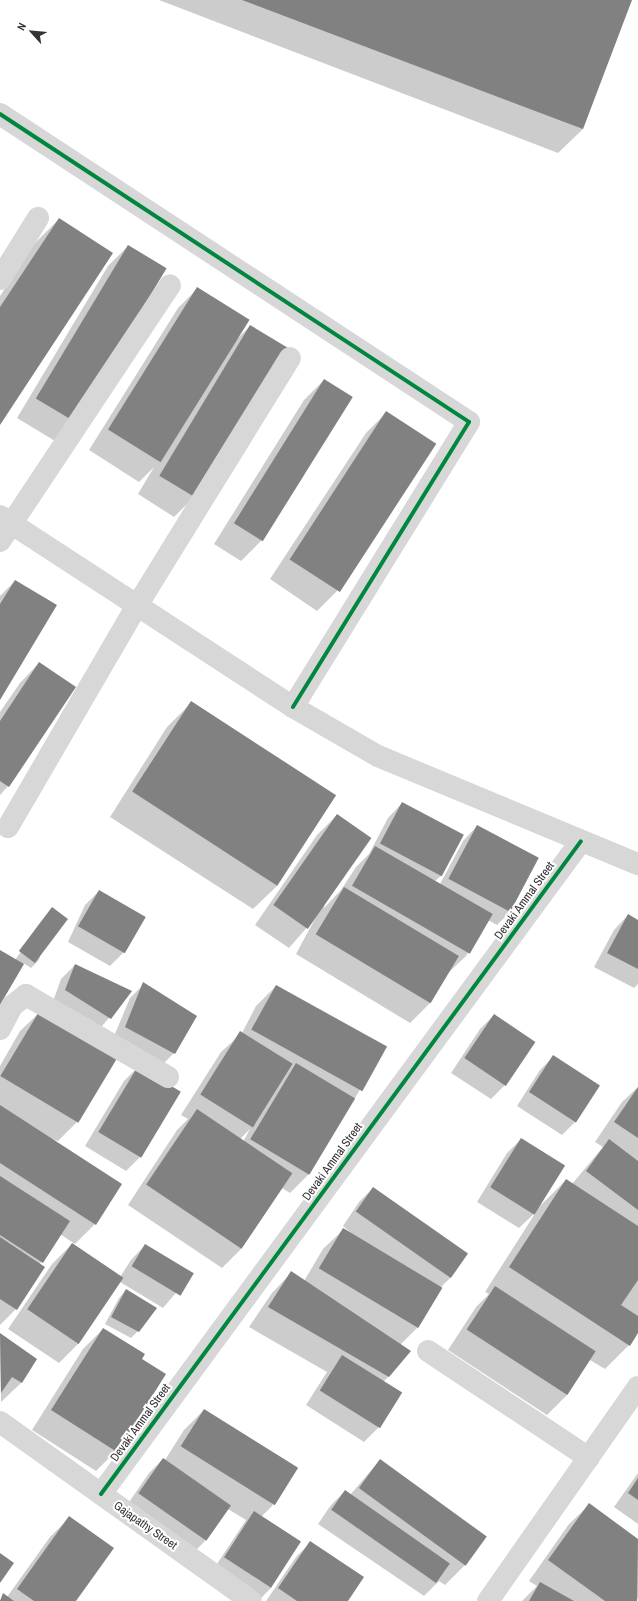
<!DOCTYPE html>
<html>
<head>
<meta charset="utf-8">
<style>
	body { margin:0 }
	#map { position:relative; width:638px; height:1601px; overflow:hidden; background:#fff; font-family:"Archivo Narrow",sans-serif }
	div>[style] { position:absolute }
	[style*='--x'] { left:calc(var(--x)*1px); top:calc(var(--y)*1px); width:calc(var(--w)*1px); rotate:calc(var(--a)*1deg) }
	.shadow>* { inset:0; background:#0003 }
	.building>* { inset:0; background:#818181; transform-origin:0 0 }
	.minor>* { height:22px; margin:-11px; padding:0 11px; transform-origin:11px; border-radius:11px; background:#d7d7d7 }
	.cycleway>* { height:4px; margin:-2px; padding:0 2px; transform-origin:2px; border-radius:2px; background:#00873e }
	span { translate:-50% -50%; white-space:nowrap; text-align:center; line-height:1.15; -webkit-text-stroke:4px #fff; paint-order:stroke }
	.street-label { font-size:12px; color:#333 }
	.north { position:absolute; left:12px; top:12px; width:40px; height:40px; -webkit-text-stroke:3px #fff; paint-order:stroke; rotate:297deg; font-size:11px; font-weight:700; line-height:16px; text-align:center; color:#333 }
	.north::after { content:''; display:block; margin:auto; width:14px; height:18px; background:#333; clip-path:polygon(50% 0,100% 100%,50% 72%,0 100%) }
</style>
</head>
<body>
<div id="map">
	<div class="shadow">
		<i style="clip-path:polygon(159px 0,631px 0,583px 129px,558px 153px)"></i>
		<i style="clip-path:polygon(59px 219px,0 423px,0 296px,35px 243px)"></i>
		<i style="clip-path:polygon(128px 246px,166px 269px,55px 441px,17px 418px,108px 266px)"></i>
		<i style="clip-path:polygon(198px 288px,238px 338px,250px 326px,194px 497px,174px 517px,138px 494px,154px 467px,139px 482px,89px 450px,178px 308px)"></i>
		<i style="clip-path:polygon(324px 380px,261px 541px,241px 561px,214px 544px,304px 400px)"></i>
		<i style="clip-path:polygon(386px 413px,337px 591px,317px 611px,270px 579px,366px 433px)"></i>
		<i style="clip-path:polygon(15px 581px,0 699px,0 596px)"></i>
		<i style="clip-path:polygon(39px 663px,75px 687px,8px 786px,0 795px,0 712px,20px 683px)"></i>
		<i style="clip-path:polygon(191px 703px,278px 885px,253px 909px,110px 817px,167px 727px)"></i>
		<i style="clip-path:polygon(402px 803px,463px 835px,442px 875px,435px 881px,440px 884px,463px 841px,477px 826px,538px 858px,511px 911px,497px 925px,488px 920px,466px 956px,447px 974px,430px 1003px,410px 1023px,296px 954px,316px 917px,289px 948px,255px 925px,317px 835px,337px 815px,324px 908px,341px 890px,356px 867px,369px 854px,388px 818px)"></i>
		<i style="clip-path:polygon(99px 891px,124px 952px,110px 966px,68px 942px,85px 905px)"></i>
		<i style="clip-path:polygon(52px 908px,39px 960px,31px 968px,23px 963px,0 1003px,0 951px,15px 960px)"></i>
		<i style="clip-path:polygon(628px 915px,638px 921px,638px 984px,634px 988px,594px 967px,614px 930px)"></i>
		<i style="clip-path:polygon(75px 965px,131px 992px,96px 1033px,52px 1004px,61px 979px)"></i>
		<i style="clip-path:polygon(144px 984px,174px 1053px,160px 1067px,112px 1041px,130px 998px)"></i>
		<i style="clip-path:polygon(evenodd,276px 986px,385px 1048px,310px 1173px,290px 1193px,282px 1188px,242px 1248px,222px 1268px,128px 1205px,177px 1130px,188px 1119px,181px 1115px,221px 1052px,242px 1033px,256px 1006px,276px 986px,250px 1129px,243px 1142px,240px 1139px,250px 1129px)"></i>
		<i style="clip-path:polygon(40px 1012px,116px 1056px,78px 1121px,58px 1141px,49px 1138px,95px 1224px,75px 1244px,60px 1234px,40px 1264px,16px 1309px,0 1325px,0 1066px,20px 1031px)"></i>
		<i style="clip-path:polygon(494px 1015px,505px 1085px,491px 1099px,451px 1073px,480px 1029px)"></i>
		<i style="clip-path:polygon(554px 1056px,576px 1121px,562px 1135px,517px 1106px,540px 1070px)"></i>
		<i style="clip-path:polygon(138px 1067px,140px 1157px,126px 1171px,85px 1146px,124px 1081px)"></i>
		<i style="clip-path:polygon(638px 1087px,638px 1331px,629px 1345px,605px 1369px,590px 1360px,567px 1395px,547px 1415px,448px 1350px,476px 1307px,489px 1294px,485px 1292px,536px 1212px,519px 1228px,477px 1202px,507px 1153px,521px 1139px,539px 1207px,566px 1180px,572px 1184px,603px 1147px,595px 1142px,622px 1102px)"></i>
		<i style="clip-path:polygon(373px 1188px,451px 1277px,441px 1287px,419px 1326px,400px 1345px,389px 1376px,383px 1382px,378px 1428px,364px 1442px,306px 1405px,327px 1372px,249px 1327px,272px 1293px,291px 1273px,304px 1281px,323px 1249px,343px 1230px,358px 1239px,343px 1226px,359px 1202px)"></i>
		<i style="clip-path:polygon(72px 1244px,120px 1277px,131px 1260px,145px 1245px,192px 1274px,163px 1308px,120px 1282px,79px 1343px,59px 1363px,8px 1329px,52px 1264px)"></i>
		<i style="clip-path:polygon(126px 1290px,138px 1331px,131px 1338px,105px 1324px,119px 1298px)"></i>
		<i style="clip-path:polygon(103px 1329px,116px 1451px,96px 1471px,32px 1430px,83px 1349px)"></i>
		<i style="clip-path:polygon(0 1335px,36px 1359px,21px 1383px,1px 1402px)"></i>
		<i style="clip-path:polygon(204px 1410px,273px 1505px,261px 1517px,300px 1542px,271px 1588px,258px 1601px,211px 1573px,246px 1520px,228px 1509px,205px 1541px,191px 1555px,125px 1508px,149px 1473px,163px 1459px,165px 1460px,184px 1430px)"></i>
		<i style="clip-path:polygon(380px 1460px,485px 1538px,465px 1565px,445px 1585px,439px 1581px,424px 1596px,318px 1524px,331px 1505px,345px 1491px,350px 1495px)"></i>
		<i style="clip-path:polygon(638px 1473px,638px 1524px,614px 1507px)"></i>
		<i style="clip-path:polygon(589px 1505px,638px 1540px,638px 1598px,636px 1601px,522px 1601px,537px 1586px,529px 1581px,569px 1524px)"></i>
		<i style="clip-path:polygon(70px 1517px,74px 1601px,0 1601px,3px 1594px,7px 1597px,50px 1537px)"></i>
		<i style="clip-path:polygon(310px 1543px,347px 1601px,266px 1601px,296px 1557px)"></i>
	</div>
	<div class="building">
		<i style="clip-path:polygon(242px 0,632px 0,583px 129px)"></i>
		<i style="clip-path:polygon(59px 218px,113px 253px,0 425px,0 307px)"></i>
		<i style="left:128px;top:245px;width:45px;height:179px;rotate:31deg"></i>
		<i style="left:197px;top:287px;width:62px;height:168px;rotate:32deg"></i>
		<i style="left:250px;top:325px;width:44px;height:176px;rotate:31deg"></i>
		<i style="left:324px;top:379px;width:34px;height:170px;rotate:32deg"></i>
		<i style="left:386px;top:411px;width:60px;height:177px;rotate:33deg"></i>
		<i style="clip-path:polygon(15px 580px,57px 605px,0 700px,0 604px)"></i>
		<i style="clip-path:polygon(39px 662px,76px 687px,9px 787px,0 781px,0 721px)"></i>
		<i style="left:191px;top:701px;width:173px;height:108px;rotate:33deg"></i>
		<i style="left:402px;top:802px;width:70px;height:47px;rotate:28deg"></i>
		<i style="left:337px;top:814px;width:42px;height:111px;rotate:35deg"></i>
		<i style="left:477px;top:825px;width:70px;height:61px;rotate:28deg"></i>
		<i style="left:375px;top:846px;width:136px;height:46px;rotate:30deg"></i>
		<i style="left:344px;top:887px;width:134px;height:55px;rotate:31deg"></i>
		<i style="left:99px;top:890px;width:54px;height:42px;rotate:30deg"></i>
		<i style="left:52px;top:907px;width:20px;height:55px;rotate:37deg"></i>
		<i style="clip-path:polygon(628px 914px,638px 920px,638px 969px,607px 953px)"></i>
		<i style="clip-path:polygon(0 950px,24px 964px,0 1005px)"></i>
		<i style="clip-path:polygon(75px 964px,132px 991px,111px 1019px,65px 990px)"></i>
		<i style="clip-path:polygon(143px 982px,197px 1016px,175px 1054px,125px 1027px)"></i>
		<i style="left:276px;top:985px;width:127px;height:51px;rotate:29deg"></i>
		<i style="left:40px;top:1010px;width:91px;height:77px;rotate:31deg"></i>
		<i style="left:494px;top:1014px;width:50px;height:53px;rotate:34deg"></i>
		<i style="left:240px;top:1031px;width:62px;height:75px;rotate:32deg"></i>
		<i style="left:553px;top:1055px;width:56px;height:44px;rotate:33deg"></i>
		<i style="left:296px;top:1063px;width:69px;height:89px;rotate:31deg"></i>
		<i style="left:138px;top:1066px;width:50px;height:77px;rotate:31deg"></i>
		<i style="clip-path:polygon(638px 1087px,638px 1138px,614px 1122px)"></i>
		<i style="clip-path:polygon(0 1105px,122px 1184px,96px 1225px,0 1163px)"></i>
		<i style="left:197px;top:1109px;width:115px;height:91px;rotate:34deg"></i>
		<i style="left:521px;top:1138px;width:52px;height:58px;rotate:32deg"></i>
		<i style="clip-path:polygon(609px 1139px,638px 1161px,638px 1210px,586px 1171px)"></i>
		<i style="clip-path:polygon(0 1176px,70px 1221px,43px 1263px,0 1235px)"></i>
		<i style="clip-path:polygon(566px 1179px,638px 1226px,638px 1280px,621px 1305px,638px 1316px,638px 1333px,630px 1346px,509px 1267px)"></i>
		<i style="left:373px;top:1187px;width:116px;height:30px;rotate:35deg"></i>
		<i style="left:343px;top:1228px;width:116px;height:47px;rotate:31deg"></i>
		<i style="clip-path:polygon(0 1237px,45px 1267px,17px 1310px,0 1299px)"></i>
		<i style="left:72px;top:1243px;width:62px;height:80px;rotate:34deg"></i>
		<i style="left:145px;top:1244px;width:57px;height:26px;rotate:31deg"></i>
		<i style="clip-path:polygon(291px 1271px,411px 1351px,389px 1377px,268px 1307px)"></i>
		<i style="left:495px;top:1286px;width:120px;height:52px;rotate:33deg"></i>
		<i style="clip-path:polygon(126px 1289px,157px 1308px,139px 1332px,111px 1317px)"></i>
		<i style="clip-path:polygon(103px 1328px,145px 1354px,142px 1359px,166px 1374px,117px 1452px,51px 1410px)"></i>
		<i style="clip-path:polygon(0 1333px,37px 1359px,22px 1383px,12px 1377px,1px 1393px)"></i>
		<i style="left:342px;top:1355px;width:71px;height:42px;rotate:32deg"></i>
		<i style="left:204px;top:1409px;width:111px;height:44px;rotate:32deg"></i>
		<i style="left:163px;top:1458px;width:83px;height:43px;rotate:35deg"></i>
		<i style="left:380px;top:1459px;width:132px;height:36px;rotate:36deg"></i>
		<i style="clip-path:polygon(638px 1478px,638px 1500px,628px 1493px)"></i>
		<i style="left:345px;top:1490px;width:128px;height:24px;rotate:35deg"></i>
		<i style="clip-path:polygon(589px 1503px,638px 1539px,637px 1601px,605px 1601px,548px 1560px)"></i>
		<i style="left:254px;top:1511px;width:56px;height:55px;rotate:33deg"></i>
		<i style="clip-path:polygon(69px 1516px,114px 1548px,76px 1601px,34px 1601px,17px 1589px)"></i>
		<i style="clip-path:polygon(310px 1541px,364px 1577px,348px 1601px,297px 1601px,278px 1588px)"></i>
		<i style="clip-path:polygon(0 1553px,14px 1563px,0 1583px)"></i>
		<i style="clip-path:polygon(540px 1582px,574px 1601px,529px 1601px)"></i>
		<i style="clip-path:polygon(3px 1593px,14px 1601px,0 1601px)"></i>
	</div>
	<div class="minor">
		<i style="--x:0;--y:114;--w:561;--a:33.29"></i>
		<i style="--x:469;--y:422;--w:335;--a:121.7"></i>
		<i style="--x:0;--y:279;--w:72;--a:-58.1"></i>
		<i style="--x:0;--y:516;--w:350;--a:33.1"></i>
		<i style="--x:293;--y:707;--w:98;--a:30"></i>
		<i style="--x:378;--y:756;--w:282;--a:22.6"></i>
		<i style="--x:0;--y:541;--w:307;--a:-56.4"></i>
		<i style="--x:8;--y:827;--w:258;--a:-59.8"></i>
		<i style="--x:138;--y:604;--w:289;--a:-58.3"></i>
		<i style="--x:0;--y:1029;--w:26;--a:-62"></i>
		<i style="--x:12;--y:1006;--w:18;--a:-38"></i>
		<i style="--x:26;--y:995;--w:164;--a:30"></i>
		<i style="--x:428;--y:1351;--w:193;--a:33.6"></i>
		<i style="--x:0;--y:1422;--w:308;--a:35.5"></i>
		<i style="--x:101;--y:1494;--w:810;--a:-53.68"></i>
		<i style="--x:488;--y:1601;--w:261;--a:-55"></i>
	</div>
	<div class="cycleway">
		<i style="--x:0;--y:114;--w:561;--a:33.29"></i>
		<i style="--x:469;--y:422;--w:335;--a:121.7"></i>
		<i style="--x:101;--y:1494;--w:810;--a:-53.68"></i>
	</div>
	<div class="street-label">
		<span style="left:525px;top:901px;rotate:-54deg">Devaki Ammal Street</span>
		<span style="left:333px;top:1162px;rotate:-54deg">Devaki Ammal Street</span>
		<span style="left:141px;top:1423px;rotate:-54deg">Devaki Ammal Street</span>
		<span style="left:145px;top:1526px;rotate:35deg">Gajapathy Street</span>
	</div>
	<div class="north">N</div>
</div>
</body>
</html>
